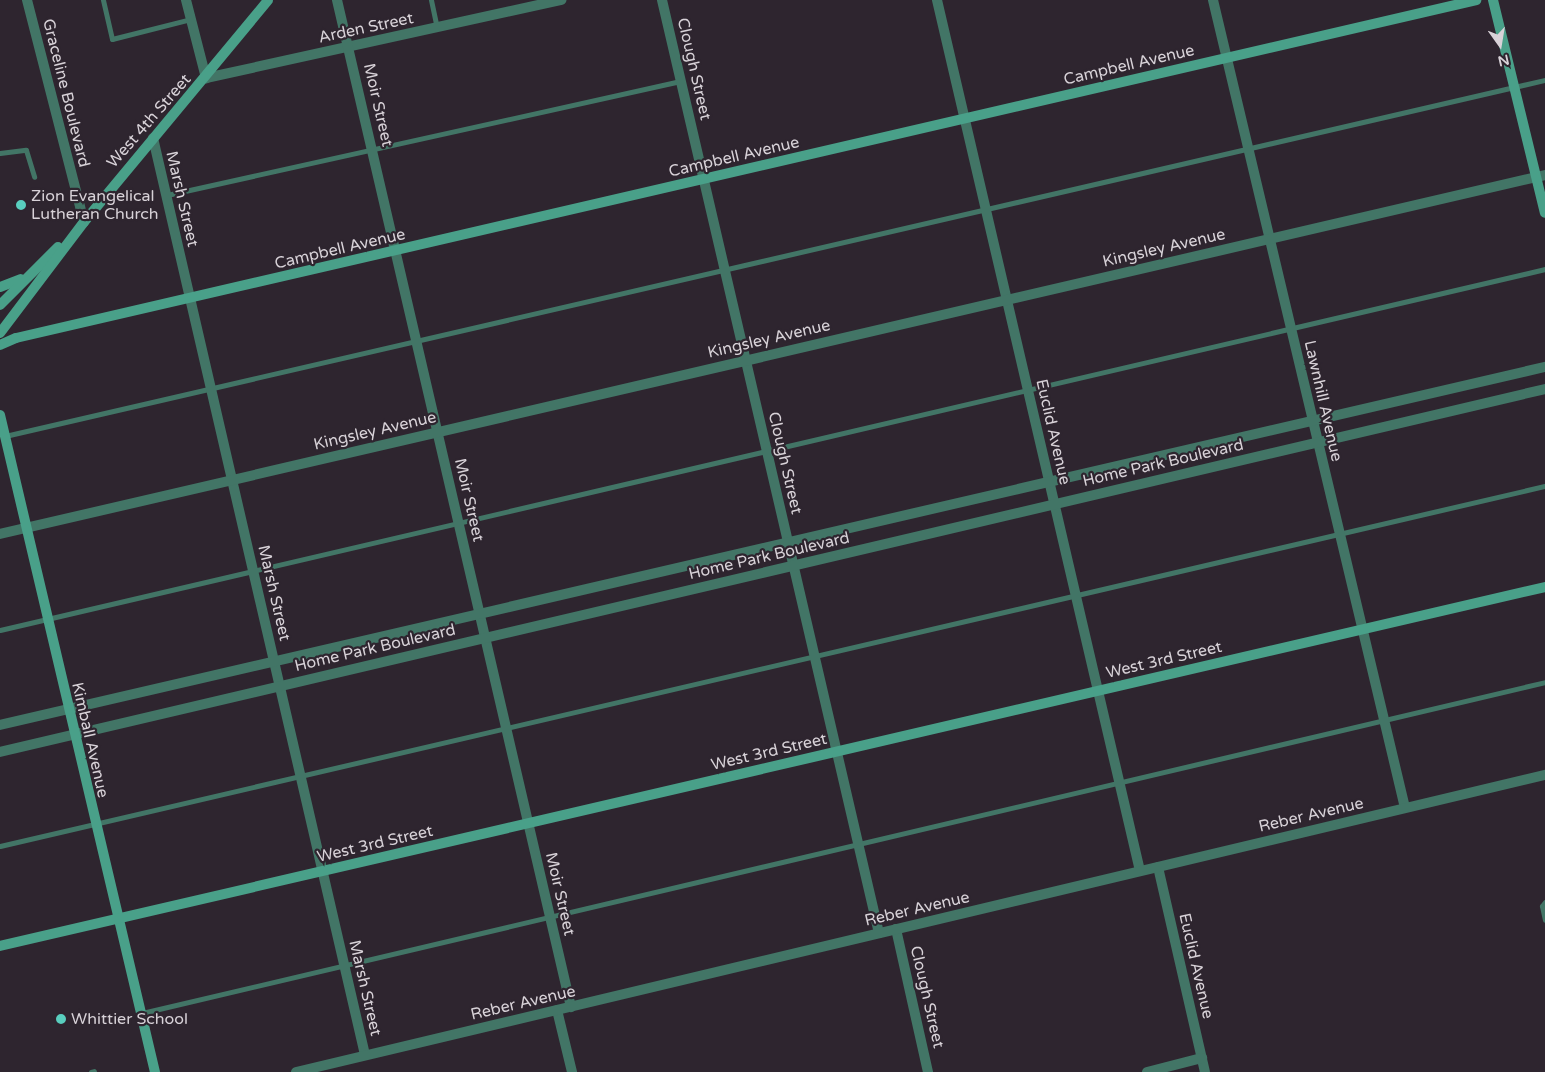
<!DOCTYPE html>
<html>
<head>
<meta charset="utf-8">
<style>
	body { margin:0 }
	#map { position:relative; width:1545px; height:1072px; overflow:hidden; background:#2e252f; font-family:"Varela Round",sans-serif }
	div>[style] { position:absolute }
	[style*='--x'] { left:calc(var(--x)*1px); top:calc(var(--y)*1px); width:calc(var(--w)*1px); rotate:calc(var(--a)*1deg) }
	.lane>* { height:5px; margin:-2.5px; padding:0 2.5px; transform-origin:2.5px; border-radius:2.5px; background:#427566 }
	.street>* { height:10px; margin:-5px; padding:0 5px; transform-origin:5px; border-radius:5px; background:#427566 }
	.secondary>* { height:10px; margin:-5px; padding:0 5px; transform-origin:5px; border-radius:5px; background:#49a089 }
	.dots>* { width:14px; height:14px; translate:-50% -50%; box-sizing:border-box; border:2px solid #2e252f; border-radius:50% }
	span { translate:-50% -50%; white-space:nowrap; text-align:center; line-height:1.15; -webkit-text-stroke:4.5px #2e252f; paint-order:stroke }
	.street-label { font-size:16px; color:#d8d2d8 }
	.poi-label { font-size:16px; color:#d8d2d8 }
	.left { translate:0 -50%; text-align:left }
	.north { position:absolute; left:1475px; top:20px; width:50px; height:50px; -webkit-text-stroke:4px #2e252f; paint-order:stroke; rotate:167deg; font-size:14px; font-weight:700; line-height:20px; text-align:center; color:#d8d2d8 }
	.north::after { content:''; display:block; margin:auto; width:18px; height:22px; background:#d8d2d8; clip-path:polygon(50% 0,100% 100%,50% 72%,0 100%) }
</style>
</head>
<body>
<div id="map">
	<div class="lane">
		<i style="--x:103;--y:0;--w:40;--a:77"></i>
		<i style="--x:112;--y:39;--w:81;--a:-14.2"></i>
		<i style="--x:431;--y:0;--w:29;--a:78"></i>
		<i style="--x:0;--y:153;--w:26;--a:-7"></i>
		<i style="--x:26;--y:150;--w:28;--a:73"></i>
		<i style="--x:167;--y:195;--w:526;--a:-12.51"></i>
		<i style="--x:5;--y:436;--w:1581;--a:-13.02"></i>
		<i style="--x:0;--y:630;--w:1587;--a:-13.15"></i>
		<i style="--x:0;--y:846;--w:1586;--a:-13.12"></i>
		<i style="--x:1545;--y:902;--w:5;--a:127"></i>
		<i style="--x:1542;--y:906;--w:14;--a:78"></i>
		<i style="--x:142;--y:1013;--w:1442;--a:-13.27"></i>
		<i style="--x:91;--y:1072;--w:3;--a:-18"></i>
	</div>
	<div class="street">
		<i style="--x:27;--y:0;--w:229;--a:75.6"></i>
		<i style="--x:186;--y:0;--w:81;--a:75.6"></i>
		<i style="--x:206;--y:78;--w:364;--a:-12.4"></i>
		<i style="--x:337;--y:0;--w:1034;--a:76.92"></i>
		<i style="--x:662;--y:0;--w:958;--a:76.91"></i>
		<i style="--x:937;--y:0;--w:894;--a:76.88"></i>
		<i style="--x:1213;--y:0;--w:830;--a:76.63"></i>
		<i style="--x:153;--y:138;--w:941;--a:76.98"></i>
		<i style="--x:0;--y:534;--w:1586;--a:-13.08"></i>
		<i style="--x:0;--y:725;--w:1586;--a:-13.05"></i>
		<i style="--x:0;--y:752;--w:1587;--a:-13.22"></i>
		<i style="--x:1158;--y:867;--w:210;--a:77.1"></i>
		<i style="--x:896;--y:929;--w:147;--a:77.4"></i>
		<i style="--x:557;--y:1010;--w:64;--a:76.4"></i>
		<i style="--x:296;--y:1072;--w:1284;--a:-13.38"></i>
		<i style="--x:1147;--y:1072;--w:57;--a:-14.3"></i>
	</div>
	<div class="secondary">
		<i style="--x:1493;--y:0;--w:219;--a:76.3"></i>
		<i style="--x:0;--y:287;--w:22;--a:-21"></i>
		<i style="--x:0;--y:305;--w:82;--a:-45"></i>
		<i style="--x:0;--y:333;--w:139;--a:-52.9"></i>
		<i style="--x:84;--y:222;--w:288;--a:-50.3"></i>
		<i style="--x:0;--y:345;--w:17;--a:-24"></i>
		<i style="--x:16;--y:338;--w:1499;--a:-13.03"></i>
		<i style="--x:0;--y:415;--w:675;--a:76.73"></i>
		<i style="--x:0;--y:946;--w:1586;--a:-13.08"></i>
	</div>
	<div class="dots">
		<i style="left:21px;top:205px;background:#59cebe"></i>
		<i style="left:61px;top:1019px;background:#59cebe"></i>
	</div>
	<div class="street-label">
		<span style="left:366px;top:28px;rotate:-12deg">Arden Street</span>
		<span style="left:1129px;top:65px;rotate:-13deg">Campbell Avenue</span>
		<span style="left:694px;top:69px;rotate:77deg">Clough Street</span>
		<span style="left:66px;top:93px;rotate:76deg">Graceline Boulevard</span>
		<span style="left:378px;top:105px;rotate:77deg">Moir Street</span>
		<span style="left:149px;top:121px;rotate:-49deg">West 4th Street</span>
		<span style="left:734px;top:157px;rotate:-13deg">Campbell Avenue</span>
		<span style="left:182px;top:199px;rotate:77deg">Marsh Street</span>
		<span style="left:1164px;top:248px;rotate:-13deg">Kingsley Avenue</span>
		<span style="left:340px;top:249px;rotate:-13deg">Campbell Avenue</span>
		<span style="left:769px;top:339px;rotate:-13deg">Kingsley Avenue</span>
		<span style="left:1323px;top:401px;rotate:77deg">Lawnhill Avenue</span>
		<span style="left:375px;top:431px;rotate:-13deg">Kingsley Avenue</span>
		<span style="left:1053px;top:432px;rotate:77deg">Euclid Avenue</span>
		<span style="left:785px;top:463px;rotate:77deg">Clough Street</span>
		<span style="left:1163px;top:463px;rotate:-13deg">Home Park Boulevard</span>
		<span style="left:469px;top:500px;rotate:77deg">Moir Street</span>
		<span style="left:769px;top:556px;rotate:-13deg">Home Park Boulevard</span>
		<span style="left:274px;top:593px;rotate:77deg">Marsh Street</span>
		<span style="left:375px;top:648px;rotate:-13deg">Home Park Boulevard</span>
		<span style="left:1164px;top:660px;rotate:-13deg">West 3rd Street</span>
		<span style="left:90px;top:740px;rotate:77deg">Kimball Avenue</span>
		<span style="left:769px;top:752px;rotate:-13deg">West 3rd Street</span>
		<span style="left:1311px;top:815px;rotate:-13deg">Reber Avenue</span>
		<span style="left:375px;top:844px;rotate:-13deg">West 3rd Street</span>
		<span style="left:560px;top:894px;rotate:77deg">Moir Street</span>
		<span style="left:917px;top:909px;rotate:-13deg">Reber Avenue</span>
		<span style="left:1196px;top:966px;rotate:77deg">Euclid Avenue</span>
		<span style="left:365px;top:988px;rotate:77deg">Marsh Street</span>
		<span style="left:927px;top:997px;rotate:77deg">Clough Street</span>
		<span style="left:523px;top:1003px;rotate:-13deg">Reber Avenue</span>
	</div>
	<div class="poi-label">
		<span class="left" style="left:31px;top:205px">Zion Evangelical<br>Lutheran Church</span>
		<span class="left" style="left:71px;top:1019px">Whittier School</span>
	</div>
	<div class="north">N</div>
</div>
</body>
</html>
